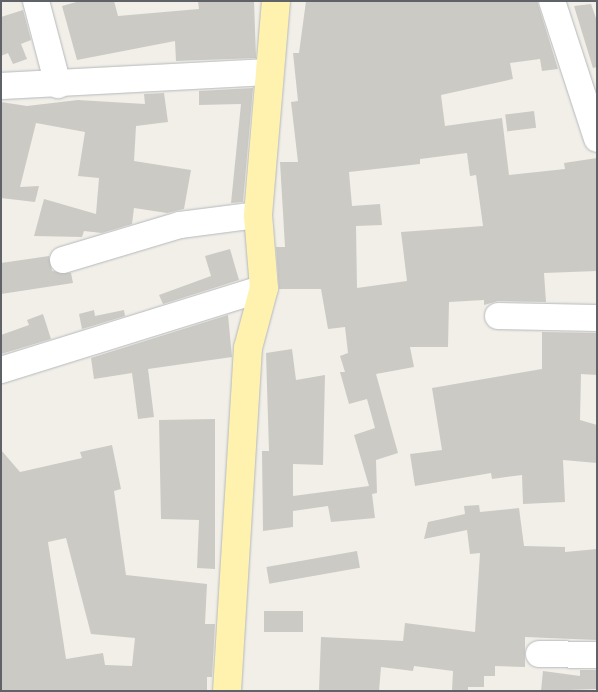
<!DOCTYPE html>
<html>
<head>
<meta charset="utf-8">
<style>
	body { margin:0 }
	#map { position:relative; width:598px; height:692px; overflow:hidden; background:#f1efe8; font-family:"Exo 2",sans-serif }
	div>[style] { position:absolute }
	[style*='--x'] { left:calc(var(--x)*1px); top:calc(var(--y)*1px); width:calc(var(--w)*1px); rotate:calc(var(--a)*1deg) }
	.building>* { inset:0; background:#cccac5; transform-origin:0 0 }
	.roads { filter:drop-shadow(0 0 1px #b5b8bc) drop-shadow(0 0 1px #b5b8bc) }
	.minor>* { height:26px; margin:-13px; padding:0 13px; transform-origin:13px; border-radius:13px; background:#fff }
	.major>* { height:28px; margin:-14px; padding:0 14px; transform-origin:14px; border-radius:14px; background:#fff2af }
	span { translate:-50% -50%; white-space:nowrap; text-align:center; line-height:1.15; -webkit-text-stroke:5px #fff; paint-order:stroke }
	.frame { position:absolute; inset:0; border:2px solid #5f6368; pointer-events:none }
</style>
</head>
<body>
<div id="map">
	<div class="building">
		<i style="clip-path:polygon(80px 1px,114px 1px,118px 16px,199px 9px,198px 1px,254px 1px,256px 58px,176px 61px,175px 41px,77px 60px,62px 6px)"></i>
		<i style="clip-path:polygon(evenodd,306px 1px,537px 1px,558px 69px,542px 71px,540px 59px,510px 63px,513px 79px,441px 95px,445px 126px,502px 118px,509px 175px,565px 169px,564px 163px,597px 158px,597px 271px,544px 273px,546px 302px,498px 301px,484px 305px,484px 300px,449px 302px,448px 347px,410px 347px,414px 367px,376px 374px,398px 453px,376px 460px,377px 493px,372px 494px,375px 518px,331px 522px,328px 506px,293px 511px,293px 527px,263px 531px,262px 451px,269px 451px,266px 353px,292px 349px,296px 380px,325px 375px,323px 465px,293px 464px,293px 496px,369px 486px,354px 435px,375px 428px,367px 399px,349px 404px,340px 372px,345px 372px,340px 356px,348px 353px,345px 327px,328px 329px,321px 289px,279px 289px,276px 247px,285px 247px,280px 162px,298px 162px,291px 102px,298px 101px,293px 53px,299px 53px,306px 1px,467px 153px,470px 176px,476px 175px,483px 226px,401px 232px,407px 281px,357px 288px,356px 226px,382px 225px,380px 204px,352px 206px,349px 172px,420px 164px,420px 159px,467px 153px)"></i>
		<i style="clip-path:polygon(591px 4px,597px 21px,597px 67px,593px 68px,574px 6px)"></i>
		<i style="clip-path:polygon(23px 10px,31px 40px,21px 44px,27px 59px,13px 64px,8px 53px,1px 56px,1px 17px)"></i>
		<i style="clip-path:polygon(253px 88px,243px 202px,231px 203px,241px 104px,199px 105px,199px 91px)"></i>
		<i style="clip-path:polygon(164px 93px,168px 122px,136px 126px,134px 161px,191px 170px,184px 209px,167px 213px,134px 208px,132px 224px,102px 233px,84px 231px,82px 237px,34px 236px,44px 199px,96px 214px,99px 178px,78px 176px,85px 132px,36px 123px,20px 187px,39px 186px,35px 202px,1px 198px,1px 102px,27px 106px,78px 100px,145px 104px,144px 94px)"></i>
		<i style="left:534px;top:111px;width:17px;height:29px;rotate:83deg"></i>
		<i style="clip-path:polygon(230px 249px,239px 280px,163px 304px,159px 295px,211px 276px,205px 256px)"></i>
		<i style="clip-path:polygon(49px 256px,52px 271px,71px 273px,73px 283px,1px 294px,1px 263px)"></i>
		<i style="clip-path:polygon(94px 310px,95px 316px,124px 310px,125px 316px,82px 329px,79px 314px)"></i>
		<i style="clip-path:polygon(43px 314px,51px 339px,1px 354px,1px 335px,29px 325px,27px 320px)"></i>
		<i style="clip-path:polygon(228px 315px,232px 357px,148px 369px,154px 417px,138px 419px,132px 373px,94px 379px,91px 358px)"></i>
		<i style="clip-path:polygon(542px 332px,597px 333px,597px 375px,581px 374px,580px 420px,597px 425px,597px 463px,563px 460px,565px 502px,523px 504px,522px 475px,492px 479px,491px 473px,415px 486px,410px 454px,442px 450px,432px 388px,542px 369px)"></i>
		<i style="clip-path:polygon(215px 419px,215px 569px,197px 568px,199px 520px,161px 519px,159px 420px)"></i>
		<i style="clip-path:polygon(evenodd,112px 445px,121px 489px,114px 491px,126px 575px,207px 584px,205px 624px,215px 624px,212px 677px,207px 677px,207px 691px,1px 691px,1px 450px,20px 472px,82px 458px,80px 452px,112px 445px,66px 538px,91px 634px,135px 638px,132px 666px,105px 665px,103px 653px,66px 659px,48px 542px,66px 538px)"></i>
		<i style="clip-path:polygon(479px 505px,480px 512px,519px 508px,524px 546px,565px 547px,565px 552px,597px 549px,597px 640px,525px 637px,525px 667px,495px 666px,495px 676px,484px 676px,484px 687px,468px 687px,468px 691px,452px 691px,453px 671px,414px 666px,413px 671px,381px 667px,379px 691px,319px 691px,321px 637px,403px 641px,405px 623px,475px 632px,480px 553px,470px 554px,467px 530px,424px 539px,428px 522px,465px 514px,464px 506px)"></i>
		<i style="left:357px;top:551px;width:17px;height:92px;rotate:80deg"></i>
		<i style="left:264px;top:611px;width:39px;height:21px"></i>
		<i style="clip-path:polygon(580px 670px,597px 670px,597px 689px,541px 691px,543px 671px,580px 676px)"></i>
	</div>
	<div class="roads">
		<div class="minor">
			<i style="--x:36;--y:1;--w:87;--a:75.3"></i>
			<i style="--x:552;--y:1;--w:145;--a:71.9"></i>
			<i style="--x:1;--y:86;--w:269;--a:-3"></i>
			<i style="--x:63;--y:260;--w:122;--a:-16.7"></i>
			<i style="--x:180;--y:225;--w:79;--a:-7.3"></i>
			<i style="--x:498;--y:316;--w:99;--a:1.2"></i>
			<i style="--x:1;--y:370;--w:275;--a:-17.3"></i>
			<i style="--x:539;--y:654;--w:58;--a:1"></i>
		</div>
		<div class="major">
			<i style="--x:227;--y:691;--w:344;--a:-86.5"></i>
			<i style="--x:248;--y:348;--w:62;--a:-75.1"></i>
			<i style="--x:264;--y:288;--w:73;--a:-94.7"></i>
			<i style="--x:258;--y:215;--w:215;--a:-85.2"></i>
		</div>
	</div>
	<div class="frame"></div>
</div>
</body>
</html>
